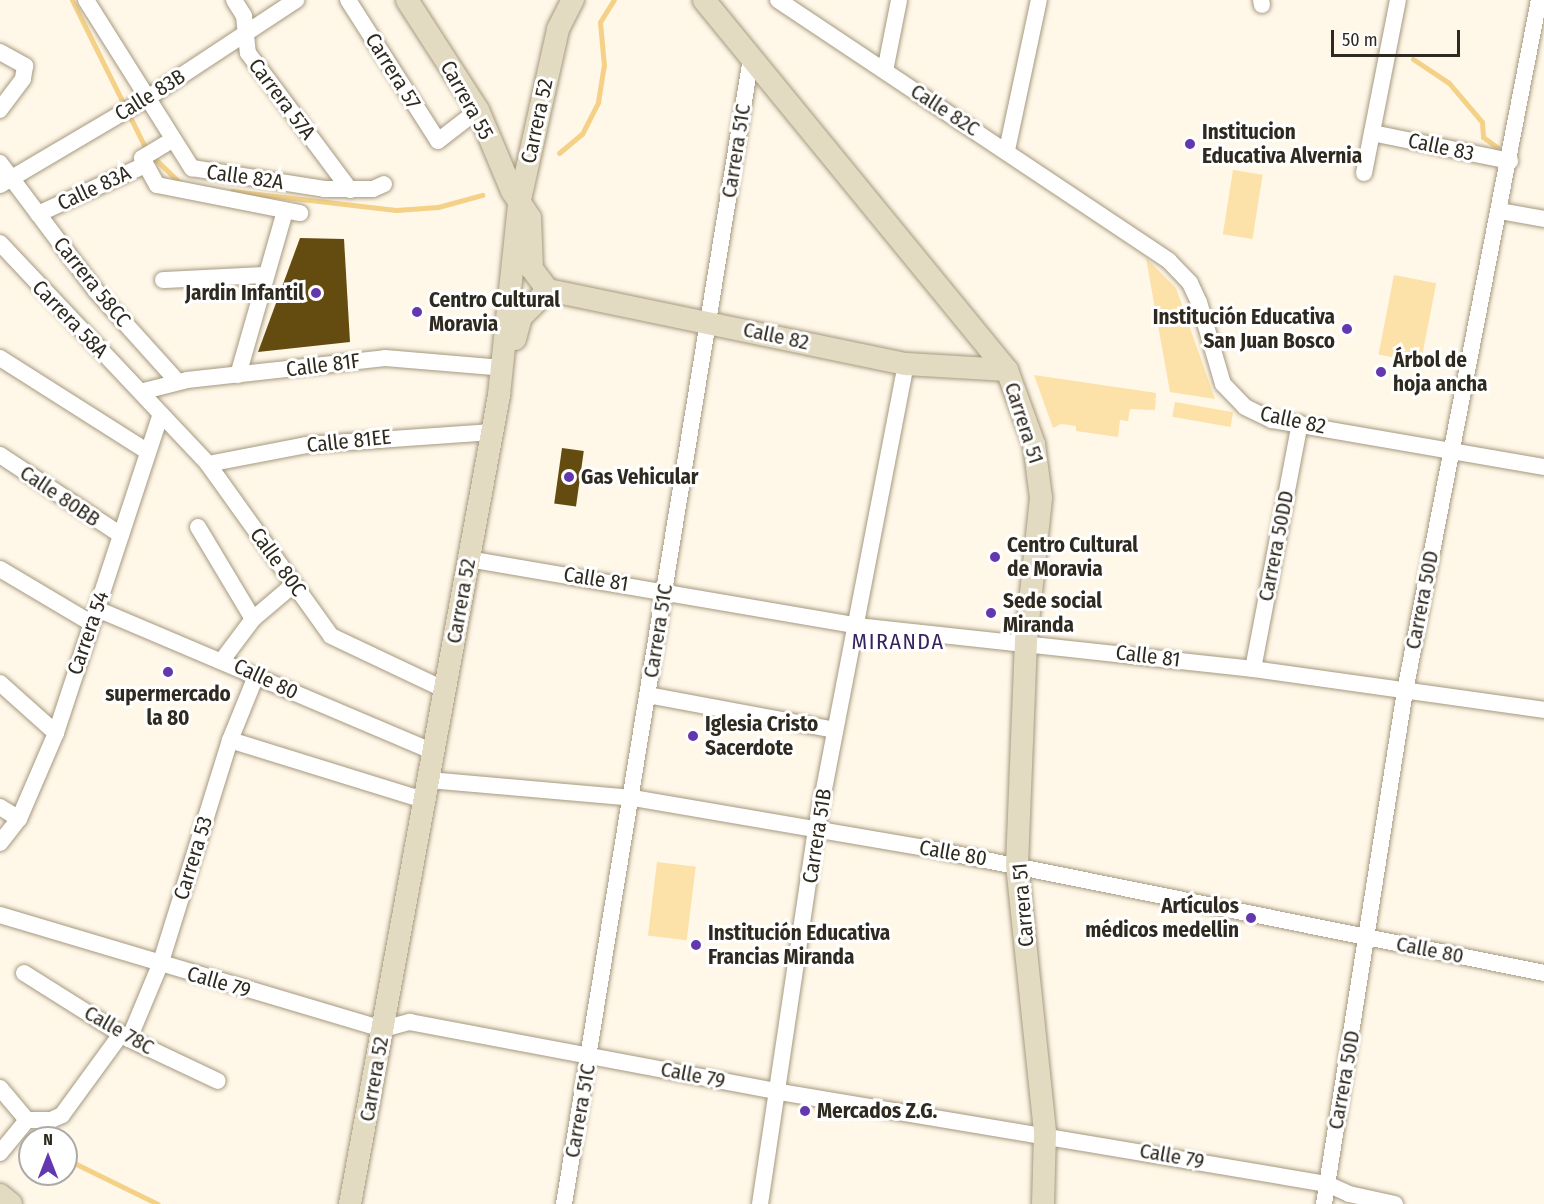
<!DOCTYPE html>
<html>
<head>
<meta charset="utf-8">
<style>
	body { margin:0 }
	#map { position:relative; width:1544px; height:1204px; overflow:hidden; background:#fff7e7; font-family:"Fira Sans Condensed",sans-serif }
	div>[style] { position:absolute }
	[style*='--x'] { left:calc(var(--x)*1px); top:calc(var(--y)*1px); width:calc(var(--w)*1px); rotate:calc(var(--a)*1deg) }
	.green>* { inset:0; background:#fce1a9; transform-origin:0 0 }
	.stream>* { height:5px; margin:-2.5px; padding:0 2.5px; transform-origin:2.5px; border-radius:2.5px; background:#f4d187 }
	.building>* { inset:0; background:#644c11; transform-origin:0 0 }
	.roads { filter:drop-shadow(0 0 2px #a59980) drop-shadow(0 0 2px #a59980) }
	.street>* { height:16px; margin:-8px; padding:0 8px; transform-origin:8px; border-radius:8px; background:#fff }
	.secondary>* { height:22px; margin:-11px; padding:0 11px; transform-origin:11px; border-radius:11px; background:#e3dac2 }
	.dots>* { width:16px; height:16px; translate:-50% -50%; box-sizing:border-box; border:3px solid #fff; border-radius:50% }
	span { translate:-50% -50%; white-space:nowrap; text-align:center; line-height:1.15; -webkit-text-stroke:6px #fff; paint-order:stroke }
	.street-label { font-size:21px; color:#2f2a20 }
	.poi-label { font-size:21px; color:#2f2a20; font-weight:700 }
	.left { translate:0 -50%; text-align:left }
	.right { translate:-100% -50%; text-align:right }
	.neighbourhood-label { font-size:22px; color:#37245e; letter-spacing:1.5px }
	.north { position:absolute; left:18px; top:1126px; width:60px; height:60px; box-sizing:border-box; background:#fff; border:2px solid #acaaa6; border-radius:50%; rotate:0deg; font-size:16px; font-weight:700; line-height:24px; text-align:center; color:#2f2a20 }
	.north::after { content:''; display:block; margin:auto; width:21px; height:27px; background:#6337ae; clip-path:polygon(50% 0,100% 100%,50% 72%,0 100%) }
	.scale { position:absolute; left:1331px; top:30px; width:129px; height:27px; box-sizing:border-box; border:3px solid #2f2a20; border-top:0; padding-left:8px; font-size:18px; line-height:21px; white-space:nowrap; color:#2f2a20; -webkit-text-stroke:4px #fff; paint-order:stroke }
</style>
</head>
<body>
<div id="map">
	<div class="green">
		<i style="left:1233px;top:170px;width:30px;height:65px;rotate:9deg"></i>
		<i style="clip-path:polygon(1146px 258px,1176px 288px,1215px 399px,1170px 392px)"></i>
		<i style="left:1394px;top:275px;width:43px;height:81px;rotate:11deg"></i>
		<i style="clip-path:polygon(1034px 375px,1156px 393px,1155px 410px,1130px 409px,1128px 421px,1120px 420px,1118px 437px,1076px 431px,1076px 426px,1061px 424px,1053px 428px)"></i>
		<i style="left:1175px;top:402px;width:59px;height:15px;rotate:10deg"></i>
		<i style="left:657px;top:862px;width:39px;height:74px;rotate:7deg"></i>
	</div>
	<div class="stream">
		<i style="--x:72;--y:0;--w:169;--a:63.6"></i>
		<i style="--x:147;--y:151;--w:47;--a:44.1"></i>
		<i style="--x:1413;--y:59;--w:43;--a:33.7"></i>
		<i style="--x:1449;--y:83;--w:51;--a:49.8"></i>
		<i style="--x:1482;--y:122;--w:15;--a:86"></i>
		<i style="--x:1483;--y:137;--w:17;--a:36"></i>
		<i style="--x:559;--y:153;--w:30;--a:-40"></i>
		<i style="--x:582;--y:134;--w:36;--a:-63"></i>
		<i style="--x:598;--y:102;--w:36;--a:-81"></i>
		<i style="--x:604;--y:66;--w:44;--a:-95.2"></i>
		<i style="--x:600;--y:22;--w:26;--a:-58"></i>
		<i style="--x:232;--y:191;--w:165;--a:6.6"></i>
		<i style="--x:396;--y:210;--w:42;--a:-4.1"></i>
		<i style="--x:438;--y:207;--w:46;--a:-15.3"></i>
		<i style="--x:66;--y:1159;--w:102;--a:26.1"></i>
	</div>
	<div class="building">
		<i style="clip-path:polygon(300px 238px,344px 239px,350px 342px,258px 352px)"></i>
		<i style="left:562px;top:448px;width:22px;height:56px;rotate:8deg"></i>
	</div>
	<div class="roads">
		<div class="street">
			<i style="--x:86;--y:0;--w:199;--a:57.8"></i>
			<i style="--x:192;--y:168;--w:134;--a:9"></i>
			<i style="--x:324;--y:189;--w:49;--a:0"></i>
			<i style="--x:373;--y:189;--w:12;--a:-24"></i>
			<i style="--x:234;--y:0;--w:19;--a:58"></i>
			<i style="--x:244;--y:16;--w:37;--a:84"></i>
			<i style="--x:248;--y:53;--w:171;--a:53.3"></i>
			<i style="--x:348;--y:0;--w:167;--a:57.4"></i>
			<i style="--x:438;--y:141;--w:51;--a:-37.8"></i>
			<i style="--x:778;--y:0;--w:470;--a:33.7"></i>
			<i style="--x:1169;--y:261;--w:30;--a:46"></i>
			<i style="--x:1190;--y:283;--w:21;--a:65"></i>
			<i style="--x:1199;--y:302;--w:85;--a:73.7"></i>
			<i style="--x:1223;--y:384;--w:32;--a:46"></i>
			<i style="--x:1245;--y:407;--w:30;--a:26"></i>
			<i style="--x:1272;--y:420;--w:276;--a:9.8"></i>
			<i style="--x:1261;--y:0;--w:5;--a:79"></i>
			<i style="--x:0;--y:52;--w:29;--a:29"></i>
			<i style="--x:25;--y:66;--w:13;--a:99"></i>
			<i style="--x:23;--y:79;--w:39;--a:127"></i>
			<i style="--x:885;--y:71;--w:72;--a:-78.8"></i>
			<i style="--x:1372;--y:133;--w:141;--a:11.5"></i>
			<i style="--x:172;--y:140;--w:35;--a:149"></i>
			<i style="--x:142;--y:158;--w:31;--a:61"></i>
			<i style="--x:157;--y:185;--w:146;--a:11.1"></i>
			<i style="--x:1007;--y:150;--w:153;--a:-78"></i>
			<i style="--x:0;--y:163;--w:160;--a:53.1"></i>
			<i style="--x:96;--y:291;--w:122;--a:48"></i>
			<i style="--x:1364;--y:173;--w:176;--a:-78.9"></i>
			<i style="--x:0;--y:185;--w:169;--a:-30.5"></i>
			<i style="--x:146;--y:99;--w:180;--a:-33.4"></i>
			<i style="--x:1500;--y:211;--w:45;--a:10.3"></i>
			<i style="--x:38;--y:214;--w:118;--a:-24.6"></i>
			<i style="--x:0;--y:243;--w:303;--a:46.7"></i>
			<i style="--x:208;--y:464;--w:211;--a:54.4"></i>
			<i style="--x:331;--y:636;--w:126;--a:25.3"></i>
			<i style="--x:163;--y:280;--w:103;--a:-2.8"></i>
			<i style="--x:0;--y:358;--w:175;--a:32.4"></i>
			<i style="--x:238;--y:375;--w:171;--a:-74"></i>
			<i style="--x:144;--y:391;--w:44;--a:-14.3"></i>
			<i style="--x:187;--y:380;--w:199;--a:-6.3"></i>
			<i style="--x:385;--y:358;--w:118;--a:4.8"></i>
			<i style="--x:0;--y:455;--w:145;--a:33.5"></i>
			<i style="--x:208;--y:464;--w:101;--a:-10.9"></i>
			<i style="--x:307;--y:445;--w:185;--a:-4"></i>
			<i style="--x:198;--y:527;--w:107;--a:59.1"></i>
			<i style="--x:468;--y:559;--w:396;--a:9.7"></i>
			<i style="--x:858;--y:626;--w:397;--a:6.2"></i>
			<i style="--x:1253;--y:669;--w:294;--a:8"></i>
			<i style="--x:0;--y:569;--w:106;--a:30.7"></i>
			<i style="--x:97;--y:609;--w:366;--a:23"></i>
			<i style="--x:223;--y:659;--w:50;--a:-53.1"></i>
			<i style="--x:253;--y:619;--w:52;--a:-40.4"></i>
			<i style="--x:1253;--y:669;--w:250;--a:-79.2"></i>
			<i style="--x:0;--y:683;--w:75;--a:41.8"></i>
			<i style="--x:648;--y:695;--w:190;--a:10.6"></i>
			<i style="--x:230;--y:740;--w:203;--a:17.2"></i>
			<i style="--x:428;--y:780;--w:206;--a:5"></i>
			<i style="--x:633;--y:798;--w:292;--a:9.7"></i>
			<i style="--x:921;--y:847;--w:636;--a:11.43"></i>
			<i style="--x:0;--y:807;--w:22;--a:32"></i>
			<i style="--x:0;--y:843;--w:31;--a:-52"></i>
			<i style="--x:19;--y:819;--w:94;--a:-66.7"></i>
			<i style="--x:56;--y:733;--w:334;--a:-71.8"></i>
			<i style="--x:0;--y:915;--w:400;--a:16.6"></i>
			<i style="--x:383;--y:1029;--w:28;--a:-15"></i>
			<i style="--x:410;--y:1022;--w:377;--a:10.7"></i>
			<i style="--x:780;--y:1092;--w:555;--a:9.55"></i>
			<i style="--x:1327;--y:1184;--w:24;--a:24"></i>
			<i style="--x:1349;--y:1194;--w:47;--a:12.3"></i>
			<i style="--x:24;--y:973;--w:124;--a:32.2"></i>
			<i style="--x:129;--y:1039;--w:98;--a:25.3"></i>
			<i style="--x:129;--y:1039;--w:80;--a:-67.3"></i>
			<i style="--x:160;--y:965;--w:236;--a:-72.7"></i>
			<i style="--x:230;--y:740;--w:69;--a:-67.9"></i>
			<i style="--x:0;--y:1088;--w:42;--a:49.8"></i>
			<i style="--x:27;--y:1120;--w:24;--a:0"></i>
			<i style="--x:51;--y:1120;--w:12;--a:-24"></i>
			<i style="--x:62;--y:1115;--w:100;--a:-53.9"></i>
			<i style="--x:0;--y:1153;--w:43;--a:-50.7"></i>
			<i style="--x:564;--y:1204;--w:1161;--a:-80.73"></i>
			<i style="--x:760;--y:1204;--w:377;--a:-81.5"></i>
			<i style="--x:816;--y:831;--w:476;--a:-79.1"></i>
			<i style="--x:1324;--y:1204;--w:519;--a:-81.03"></i>
			<i style="--x:1405;--y:691;--w:704;--a:-79.03"></i>
		</div>
		<div class="secondary">
			<i style="--x:407;--y:0;--w:131;--a:57.2"></i>
			<i style="--x:478;--y:110;--w:88;--a:67.2"></i>
			<i style="--x:512;--y:191;--w:32;--a:56"></i>
			<i style="--x:530;--y:218;--w:51;--a:87.8"></i>
			<i style="--x:532;--y:269;--w:26;--a:53"></i>
			<i style="--x:548;--y:290;--w:366;--a:11.7"></i>
			<i style="--x:906;--y:364;--w:101;--a:3.4"></i>
			<i style="--x:704;--y:0;--w:478;--a:50.7"></i>
			<i style="--x:1007;--y:370;--w:79;--a:70"></i>
			<i style="--x:1034;--y:444;--w:54;--a:82.6"></i>
			<i style="--x:1041;--y:498;--w:144;--a:96"></i>
			<i style="--x:1026;--y:641;--w:224;--a:92.3"></i>
			<i style="--x:1017;--y:865;--w:269;--a:84"></i>
			<i style="--x:1045;--y:1133;--w:71;--a:91.6"></i>
			<i style="--x:515;--y:339;--w:23;--a:-75"></i>
			<i style="--x:521;--y:317;--w:38;--a:-45"></i>
			<i style="--x:0;--y:1195;--w:14;--a:39"></i>
			<i style="--x:350;--y:1204;--w:823;--a:-79.56"></i>
			<i style="--x:499;--y:395;--w:192;--a:-84"></i>
			<i style="--x:519;--y:204;--w:179;--a:-77.4"></i>
			<i style="--x:558;--y:29;--w:33;--a:-63"></i>
		</div>
	</div>
	<div class="dots">
		<i style="left:1190px;top:144px;background:#6337ae"></i>
		<i style="left:316px;top:293px;background:#6337ae"></i>
		<i style="left:417px;top:312px;background:#6337ae"></i>
		<i style="left:1347px;top:329px;background:#6337ae"></i>
		<i style="left:1381px;top:372px;background:#6337ae"></i>
		<i style="left:569px;top:477px;background:#6337ae"></i>
		<i style="left:995px;top:557px;background:#6337ae"></i>
		<i style="left:991px;top:613px;background:#6337ae"></i>
		<i style="left:168px;top:672px;background:#6337ae"></i>
		<i style="left:693px;top:736px;background:#6337ae"></i>
		<i style="left:1251px;top:918px;background:#6337ae"></i>
		<i style="left:696px;top:945px;background:#6337ae"></i>
		<i style="left:805px;top:1111px;background:#6337ae"></i>
	</div>
	<div class="street-label">
		<span style="left:393px;top:71px;rotate:58deg">Carrera 57</span>
		<span style="left:150px;top:95px;rotate:-32deg">Calle 83B</span>
		<span style="left:282px;top:99px;rotate:53deg">Carrera 57A</span>
		<span style="left:467px;top:100px;rotate:61deg">Carrera 55</span>
		<span style="left:945px;top:110px;rotate:33deg">Calle 82C</span>
		<span style="left:537px;top:121px;rotate:-78deg">Carrera 52</span>
		<span style="left:1441px;top:147px;rotate:12deg">Calle 83</span>
		<span style="left:736px;top:151px;rotate:-81deg">Carrera 51C</span>
		<span style="left:245px;top:177px;rotate:8deg">Calle 82A</span>
		<span style="left:94px;top:188px;rotate:-25deg">Calle 83A</span>
		<span style="left:92px;top:282px;rotate:51deg">Carrera 58CC</span>
		<span style="left:70px;top:319px;rotate:46deg">Carrera 58A</span>
		<span style="left:776px;top:336px;rotate:12deg">Calle 82</span>
		<span style="left:323px;top:365px;rotate:-7deg">Calle 81F</span>
		<span style="left:1293px;top:420px;rotate:12deg">Calle 82</span>
		<span style="left:1024px;top:423px;rotate:72deg">Carrera 51</span>
		<span style="left:349px;top:441px;rotate:-6deg">Calle 81EE</span>
		<span style="left:60px;top:496px;rotate:34deg">Calle 80BB</span>
		<span style="left:1276px;top:546px;rotate:-79deg">Carrera 50DD</span>
		<span style="left:278px;top:562px;rotate:54deg">Calle 80C</span>
		<span style="left:596px;top:579px;rotate:9deg">Calle 81</span>
		<span style="left:1422px;top:600px;rotate:-79deg">Carrera 50D</span>
		<span style="left:461px;top:601px;rotate:-80deg">Carrera 52</span>
		<span style="left:658px;top:631px;rotate:-81deg">Carrera 51C</span>
		<span style="left:88px;top:633px;rotate:-71deg">Carrera 54</span>
		<span style="left:1148px;top:656px;rotate:7deg">Calle 81</span>
		<span style="left:266px;top:679px;rotate:25deg">Calle 80</span>
		<span style="left:817px;top:836px;rotate:-81deg">Carrera 51B</span>
		<span style="left:953px;top:853px;rotate:10deg">Calle 80</span>
		<span style="left:193px;top:858px;rotate:-73deg">Carrera 53</span>
		<span style="left:1023px;top:905px;rotate:-95deg">Carrera 51</span>
		<span style="left:1430px;top:950px;rotate:11deg">Calle 80</span>
		<span style="left:219px;top:982px;rotate:16deg">Calle 79</span>
		<span style="left:119px;top:1030px;rotate:30deg">Calle 78C</span>
		<span style="left:693px;top:1075px;rotate:11deg">Calle 79</span>
		<span style="left:374px;top:1079px;rotate:-80deg">Carrera 52</span>
		<span style="left:1344px;top:1080px;rotate:-80deg">Carrera 50D</span>
		<span style="left:580px;top:1111px;rotate:-80deg">Carrera 51C</span>
		<span style="left:1172px;top:1156px;rotate:10deg">Calle 79</span>
	</div>
	<div class="poi-label">
		<span class="left" style="left:1202px;top:144px">Institucion<br>Educativa Alvernia</span>
		<span class="right" style="left:304px;top:293px">Jardin Infantil</span>
		<span class="left" style="left:429px;top:312px">Centro Cultural<br>Moravia</span>
		<span class="right" style="left:1335px;top:329px">Institución Educativa<br>San Juan Bosco</span>
		<span class="left" style="left:1393px;top:372px">Árbol de<br>hoja ancha</span>
		<span class="left" style="left:581px;top:477px">Gas Vehicular</span>
		<span class="left" style="left:1007px;top:557px">Centro Cultural<br>de Moravia</span>
		<span class="left" style="left:1003px;top:613px">Sede social<br>Miranda</span>
		<span style="left:168px;top:706px">supermercado<br>la 80</span>
		<span class="left" style="left:705px;top:736px">Iglesia Cristo<br>Sacerdote</span>
		<span class="right" style="left:1239px;top:918px">Artículos<br>médicos medellin</span>
		<span class="left" style="left:708px;top:945px">Institución Educativa<br>Francias Miranda</span>
		<span class="left" style="left:817px;top:1111px">Mercados Z.G.</span>
	</div>
	<div class="neighbourhood-label">
		<span style="left:898px;top:642px">MIRANDA</span>
	</div>
	<div class="north">N</div>
	<div class="scale">50 m</div>
</div>
</body>
</html>
